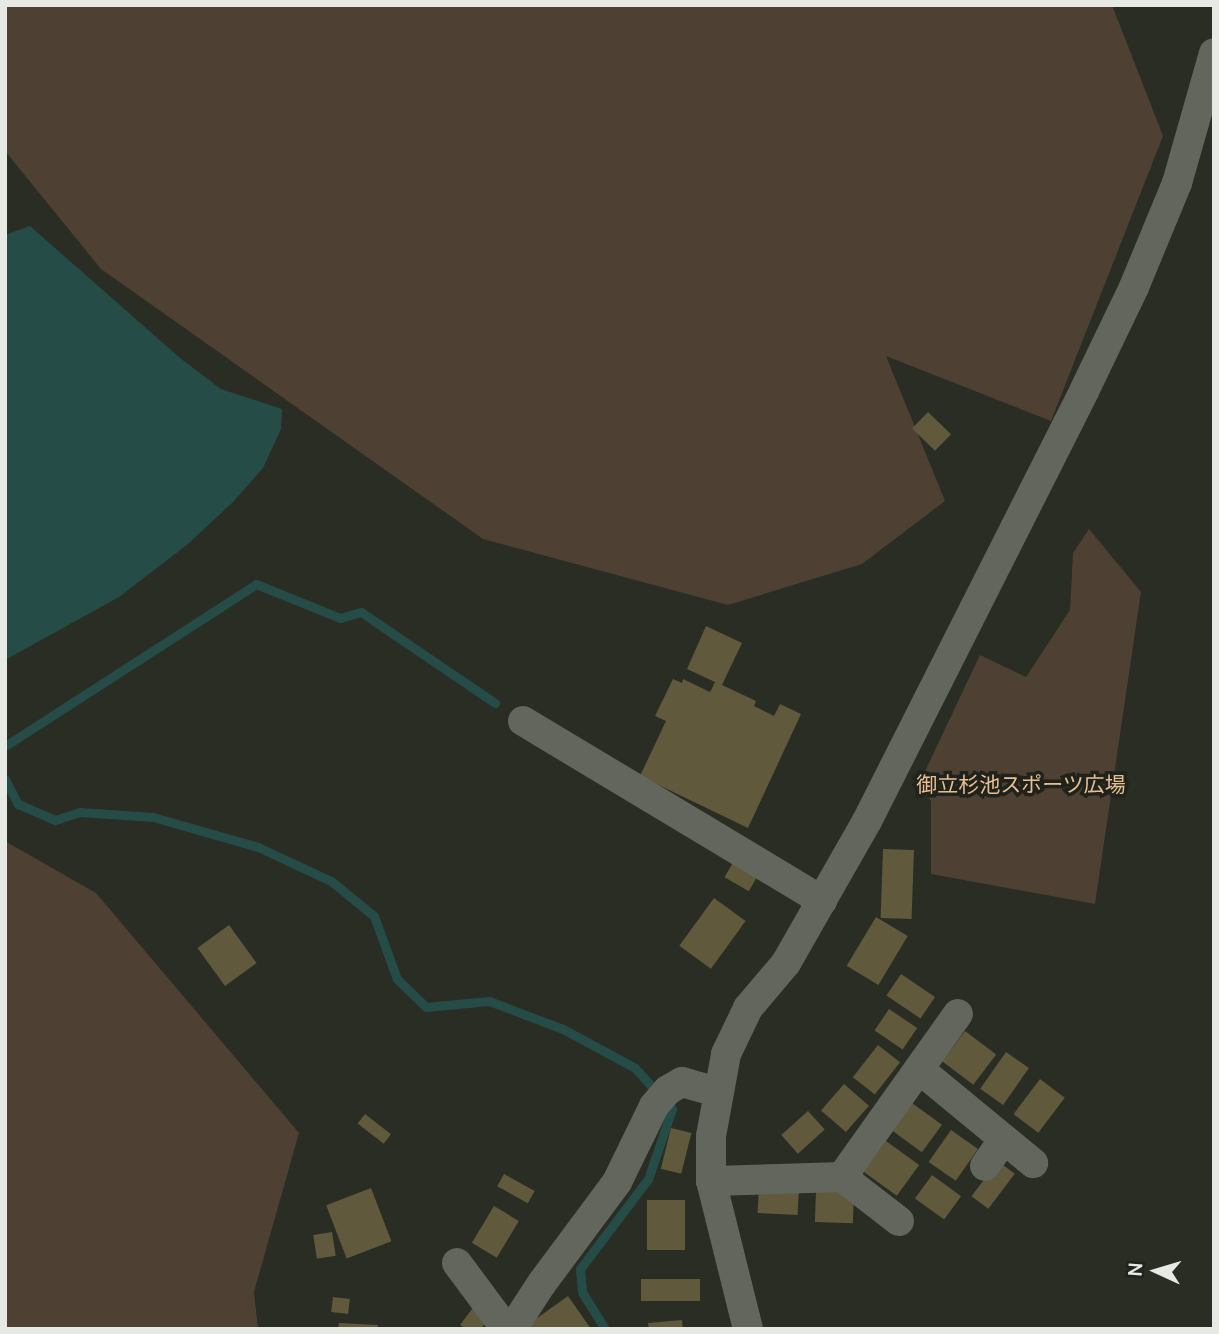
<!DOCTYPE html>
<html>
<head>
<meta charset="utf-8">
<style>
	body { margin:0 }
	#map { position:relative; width:1219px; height:1334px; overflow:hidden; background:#292d24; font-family:Manrope,"Noto Sans JP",sans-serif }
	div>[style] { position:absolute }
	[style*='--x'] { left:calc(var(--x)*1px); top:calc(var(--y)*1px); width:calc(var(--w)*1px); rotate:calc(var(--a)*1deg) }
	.green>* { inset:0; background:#4e4032 }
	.water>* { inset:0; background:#264c48 }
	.stream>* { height:9px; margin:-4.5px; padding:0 4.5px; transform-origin:4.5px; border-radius:4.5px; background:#264c48 }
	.building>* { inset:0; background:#60593c; transform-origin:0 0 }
	.minor>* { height:30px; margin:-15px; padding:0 15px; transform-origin:15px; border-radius:15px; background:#62665d }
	span { translate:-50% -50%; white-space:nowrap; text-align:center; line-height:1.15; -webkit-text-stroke:7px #1f231b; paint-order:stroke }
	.park-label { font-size:21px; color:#e8be93 }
	.frame { position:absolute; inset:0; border:7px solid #e7e9e4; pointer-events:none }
	.north { position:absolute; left:1121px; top:1236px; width:70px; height:70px; -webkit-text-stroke:5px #1f231b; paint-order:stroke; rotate:274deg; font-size:19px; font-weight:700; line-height:28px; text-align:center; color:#e7e9e4 }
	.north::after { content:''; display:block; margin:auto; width:24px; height:32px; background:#e7e9e4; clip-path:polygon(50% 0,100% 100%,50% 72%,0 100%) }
</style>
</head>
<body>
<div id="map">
	<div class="green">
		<i style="clip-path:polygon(5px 5px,1112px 5px,1163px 136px,1051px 421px,886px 356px,945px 501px,862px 564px,728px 605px,483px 539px,101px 269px,5px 151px)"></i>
		<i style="clip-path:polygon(1089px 529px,1141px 592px,1095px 904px,931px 874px,931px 801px,918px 786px,980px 655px,1026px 677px,1070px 610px,1073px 553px)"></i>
		<i style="clip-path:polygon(5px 841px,96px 893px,299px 1133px,254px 1292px,258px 1329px,5px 1329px)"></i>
	</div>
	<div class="water">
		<i style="clip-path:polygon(30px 226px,180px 358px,221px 389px,282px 409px,281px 429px,263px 468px,234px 501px,188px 544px,119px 597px,5px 660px,5px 235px)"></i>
	</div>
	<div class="stream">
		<i style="--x:5;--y:746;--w:299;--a:-32.8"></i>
		<i style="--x:256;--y:584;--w:91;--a:22"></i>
		<i style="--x:340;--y:618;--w:22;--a:-16"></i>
		<i style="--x:361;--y:612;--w:162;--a:34.2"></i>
		<i style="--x:5;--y:779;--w:28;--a:63"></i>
		<i style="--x:18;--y:804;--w:40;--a:23.4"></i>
		<i style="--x:55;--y:820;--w:26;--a:-18"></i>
		<i style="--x:80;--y:812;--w:73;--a:3.9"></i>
		<i style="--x:153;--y:817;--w:109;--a:15.9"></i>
		<i style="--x:258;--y:847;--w:81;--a:25"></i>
		<i style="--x:331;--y:881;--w:55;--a:39.1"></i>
		<i style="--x:374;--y:916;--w:67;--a:69.9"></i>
		<i style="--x:397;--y:979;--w:40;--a:44"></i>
		<i style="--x:426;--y:1007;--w:63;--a:-5.4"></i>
		<i style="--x:489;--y:1001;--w:79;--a:20.7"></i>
		<i style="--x:563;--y:1029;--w:82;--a:28.4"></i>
		<i style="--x:635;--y:1068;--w:55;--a:47.9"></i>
		<i style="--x:672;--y:1109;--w:74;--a:108.9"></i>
		<i style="--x:648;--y:1179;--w:113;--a:127.1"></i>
		<i style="--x:580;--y:1269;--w:23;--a:85"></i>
		<i style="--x:582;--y:1292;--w:44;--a:58.1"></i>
	</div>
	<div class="building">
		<i style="left:928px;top:412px;width:32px;height:23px;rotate:44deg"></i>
		<i style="clip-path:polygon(706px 626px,742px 643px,722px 685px,756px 701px,754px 706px,774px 716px,780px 704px,801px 714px,748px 828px,640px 776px,666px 721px,655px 716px,673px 679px,682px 683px,683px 679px,710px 692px,715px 682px,687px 669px)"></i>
		<i style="left:883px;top:849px;width:31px;height:69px;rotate:2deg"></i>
		<i style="left:735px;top:859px;width:28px;height:21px;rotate:30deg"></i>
		<i style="left:714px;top:898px;width:39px;height:59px;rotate:36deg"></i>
		<i style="left:876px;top:917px;width:37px;height:57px;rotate:31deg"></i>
		<i style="left:229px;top:925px;width:47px;height:39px;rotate:54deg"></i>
		<i style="left:901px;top:974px;width:41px;height:26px;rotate:34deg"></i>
		<i style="left:889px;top:1009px;width:34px;height:26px;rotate:34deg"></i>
		<i style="left:965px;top:1031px;width:39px;height:38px;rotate:37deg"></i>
		<i style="left:878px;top:1045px;width:28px;height:41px;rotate:38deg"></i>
		<i style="left:1006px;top:1052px;width:28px;height:45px;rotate:35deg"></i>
		<i style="left:1040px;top:1079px;width:31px;height:44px;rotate:37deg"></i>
		<i style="left:844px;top:1084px;width:33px;height:35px;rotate:41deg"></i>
		<i style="left:912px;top:1103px;width:37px;height:34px;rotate:36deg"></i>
		<i style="left:808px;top:1111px;width:25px;height:36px;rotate:48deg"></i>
		<i style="left:365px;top:1114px;width:33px;height:12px;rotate:38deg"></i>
		<i style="left:671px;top:1128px;width:21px;height:42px;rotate:14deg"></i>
		<i style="left:951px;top:1130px;width:33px;height:39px;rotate:35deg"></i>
		<i style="left:886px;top:1141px;width:41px;height:38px;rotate:36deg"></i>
		<i style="left:998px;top:1161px;width:21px;height:44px;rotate:37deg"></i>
		<i style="left:504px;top:1174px;width:35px;height:14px;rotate:29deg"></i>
		<i style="left:932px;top:1175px;width:36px;height:29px;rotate:36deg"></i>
		<i style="left:759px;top:1187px;width:40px;height:26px;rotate:3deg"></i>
		<i style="left:371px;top:1188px;width:57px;height:48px;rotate:69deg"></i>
		<i style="left:816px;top:1190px;width:38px;height:32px;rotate:2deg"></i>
		<i style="left:647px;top:1200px;width:38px;height:50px"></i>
		<i style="left:494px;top:1206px;width:29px;height:43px;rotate:31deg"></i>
		<i style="left:332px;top:1232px;width:24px;height:19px;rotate:81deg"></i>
		<i style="left:641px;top:1279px;width:59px;height:22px"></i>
		<i style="clip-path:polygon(568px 1296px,591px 1329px,528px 1329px,526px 1326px)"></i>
		<i style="left:333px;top:1297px;width:17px;height:15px;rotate:7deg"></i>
		<i style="clip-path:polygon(472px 1309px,488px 1319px,481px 1329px,466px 1329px,460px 1325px)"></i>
		<i style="clip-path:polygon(682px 1320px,683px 1329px,649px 1329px,648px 1323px)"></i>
		<i style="clip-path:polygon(339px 1323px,378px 1325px,377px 1329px,338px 1329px)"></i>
	</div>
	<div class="minor">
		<i style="--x:523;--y:721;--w:349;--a:31"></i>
		<i style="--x:919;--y:1069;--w:148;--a:39.5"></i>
		<i style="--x:985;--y:1166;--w:33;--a:-55"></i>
		<i style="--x:842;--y:1177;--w:72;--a:37.7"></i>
		<i style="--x:711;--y:1181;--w:131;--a:-1.7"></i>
		<i style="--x:842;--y:1177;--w:200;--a:-54.6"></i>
		<i style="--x:457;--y:1263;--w:82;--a:53.4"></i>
		<i style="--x:512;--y:1329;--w:55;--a:-56.9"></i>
		<i style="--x:542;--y:1283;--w:126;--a:-53.4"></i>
		<i style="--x:617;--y:1182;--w:85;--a:-64"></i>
		<i style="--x:654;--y:1106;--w:21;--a:-49"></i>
		<i style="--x:668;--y:1090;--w:16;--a:-30"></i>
		<i style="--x:682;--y:1082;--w:36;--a:16"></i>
		<i style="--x:748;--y:1329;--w:153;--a:-104"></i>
		<i style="--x:711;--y:1181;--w:45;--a:-90"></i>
		<i style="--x:711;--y:1136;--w:83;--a:-79.6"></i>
		<i style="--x:726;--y:1054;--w:51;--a:-64.4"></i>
		<i style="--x:748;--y:1008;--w:59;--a:-49.8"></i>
		<i style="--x:786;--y:963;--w:163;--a:-60.3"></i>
		<i style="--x:867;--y:821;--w:484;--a:-63.2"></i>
		<i style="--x:1085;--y:389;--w:113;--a:-64.3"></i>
		<i style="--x:1134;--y:287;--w:113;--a:-67.5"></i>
		<i style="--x:1177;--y:183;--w:135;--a:-74.1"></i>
	</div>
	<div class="park-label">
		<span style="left:1021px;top:784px">御立杉池スポーツ広場</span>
	</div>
	<div class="frame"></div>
	<div class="north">N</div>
</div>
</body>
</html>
